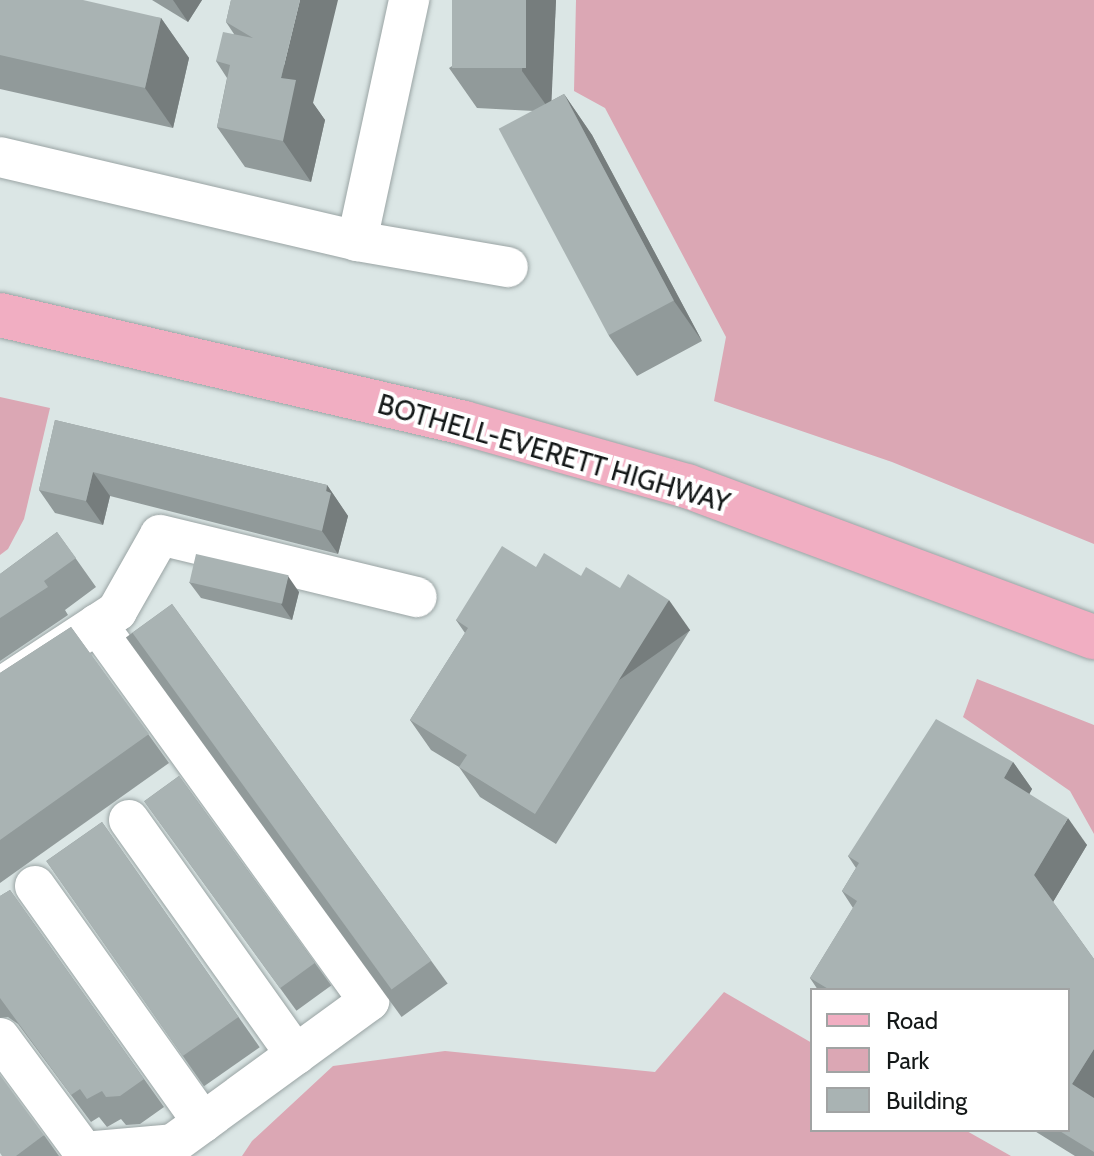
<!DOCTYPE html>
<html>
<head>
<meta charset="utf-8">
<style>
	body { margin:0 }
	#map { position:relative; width:1094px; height:1156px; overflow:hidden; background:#dbe6e5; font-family:Cabin,sans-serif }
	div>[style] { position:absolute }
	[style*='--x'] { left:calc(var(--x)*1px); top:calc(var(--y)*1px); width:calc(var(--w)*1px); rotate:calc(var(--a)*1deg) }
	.green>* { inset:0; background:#dba7b4 }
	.roads { filter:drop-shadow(0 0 2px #9aa4a4) drop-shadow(0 0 2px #9aa4a4) }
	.minor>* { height:40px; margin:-20px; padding:0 20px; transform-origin:20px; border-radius:20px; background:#fff }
	.major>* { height:44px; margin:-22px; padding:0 22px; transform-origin:22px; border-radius:22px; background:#f1aec2 }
	.wall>* { inset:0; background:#919a9a; transform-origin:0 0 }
	.shaded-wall>* { inset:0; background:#767d7d; transform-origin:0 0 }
	.building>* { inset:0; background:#a9b3b3; transform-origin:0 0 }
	span { translate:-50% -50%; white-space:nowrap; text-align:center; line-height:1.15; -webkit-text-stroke:8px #fff; paint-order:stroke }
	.street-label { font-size:28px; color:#141818 }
	.legend { position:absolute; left:810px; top:988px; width:260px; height:144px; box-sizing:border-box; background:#fff; border:2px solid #a1a3a3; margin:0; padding:10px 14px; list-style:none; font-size:24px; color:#141818 }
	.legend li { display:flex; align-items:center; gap:16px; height:40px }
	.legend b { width:40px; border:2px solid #a1a3a3 }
</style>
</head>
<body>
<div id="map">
	<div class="green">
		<i style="clip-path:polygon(576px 0,1094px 0,1094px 544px,892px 462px,714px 401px,726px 337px,605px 108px,574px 91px)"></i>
		<i style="clip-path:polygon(0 397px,50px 408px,24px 519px,8px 549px,0 555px)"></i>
		<i style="clip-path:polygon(977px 679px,1094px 725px,1094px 834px,1070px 791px,963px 717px)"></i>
		<i style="clip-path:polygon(724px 992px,812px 1043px,812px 1130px,965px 1130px,1011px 1156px,242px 1156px,252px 1141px,333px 1066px,445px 1051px,655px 1072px)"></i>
	</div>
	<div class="roads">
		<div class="minor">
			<i style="--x:0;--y:157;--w:367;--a:13.2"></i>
			<i style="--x:357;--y:241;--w:153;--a:9.8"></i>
			<i style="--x:357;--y:241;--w:247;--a:-77.8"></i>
			<i style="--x:0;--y:688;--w:140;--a:-33.3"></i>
			<i style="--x:117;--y:611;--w:87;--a:-60.5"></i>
			<i style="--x:160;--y:535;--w:264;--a:13.6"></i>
			<i style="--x:129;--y:820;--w:288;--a:54.6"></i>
			<i style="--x:35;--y:886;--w:290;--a:54.6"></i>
			<i style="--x:0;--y:1038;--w:142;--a:53.6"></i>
			<i style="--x:84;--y:1152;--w:89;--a:-5.1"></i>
			<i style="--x:173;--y:1144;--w:243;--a:-36.1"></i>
			<i style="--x:369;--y:1001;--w:465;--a:-125.8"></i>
		</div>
		<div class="major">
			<i style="--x:0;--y:315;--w:476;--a:13.1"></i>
			<i style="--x:464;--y:423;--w:232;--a:15.8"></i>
			<i style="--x:687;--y:486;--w:434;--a:20.4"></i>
		</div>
	</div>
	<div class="wall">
		<i style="clip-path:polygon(0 0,161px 18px,189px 58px,173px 128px,0 89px)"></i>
		<i style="clip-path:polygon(152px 0,202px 0,188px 22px)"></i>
		<i style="clip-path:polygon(231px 0,313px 103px,325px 120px,311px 182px,245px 167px,217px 127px,227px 78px,216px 61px,234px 34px,226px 22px)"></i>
		<i style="clip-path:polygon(556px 0,551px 101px,564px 94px,592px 135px,702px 341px,637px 376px,609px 336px,534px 111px,477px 108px,449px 68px)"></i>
		<i style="clip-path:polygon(55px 420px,327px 485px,348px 516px,338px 554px,110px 496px,103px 525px,55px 513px,39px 490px)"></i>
		<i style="clip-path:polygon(57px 532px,96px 587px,65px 610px,68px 615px,0 661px,0 574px)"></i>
		<i style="clip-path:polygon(536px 567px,581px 576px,690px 630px,556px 844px,480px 797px,459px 767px,431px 750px,410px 720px,465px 633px,456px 620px)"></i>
		<i style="clip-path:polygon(189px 582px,299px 592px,292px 620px,201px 598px)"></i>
		<i style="left:172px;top:604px;width:469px;height:57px;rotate:54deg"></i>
		<i style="clip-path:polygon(71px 627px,169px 763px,0 883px,0 673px)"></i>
		<i style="clip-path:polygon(1013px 762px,1032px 789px,1029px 794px,1087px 845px,1053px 902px,1094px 959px,1094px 1156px,1075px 1156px,1033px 1130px,1068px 1130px,1068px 990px,818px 990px,810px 978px,853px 908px,842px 891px,856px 868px,848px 856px)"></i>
		<i style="left:179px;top:776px;width:259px;height:43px;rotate:54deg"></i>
		<i style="left:102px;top:822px;width:275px;height:68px;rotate:55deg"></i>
		<i style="clip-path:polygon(10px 890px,164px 1107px,140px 1124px,126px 1125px,121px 1119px,107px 1127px,99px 1117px,91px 1122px,18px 1024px,8px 1017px,0 1018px,0 896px)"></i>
		<i style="clip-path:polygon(44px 1135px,59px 1156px,2px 1156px)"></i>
	</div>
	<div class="shaded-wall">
		<i style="clip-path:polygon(173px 0,202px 0,188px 22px)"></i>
		<i style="clip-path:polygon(300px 0,338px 0,313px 103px,325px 120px,311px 182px,283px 141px,281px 78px)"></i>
		<i style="clip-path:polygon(526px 0,556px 0,551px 112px,522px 71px)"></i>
		<i style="clip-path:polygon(161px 18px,189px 58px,173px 128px,145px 88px)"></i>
		<i style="clip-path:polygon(564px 94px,592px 135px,702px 341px,674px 301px)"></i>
		<i style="clip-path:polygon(93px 472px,110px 496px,103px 525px,86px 501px)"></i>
		<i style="clip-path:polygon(327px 485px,348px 516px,338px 554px,322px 531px)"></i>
		<i style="clip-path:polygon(288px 576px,299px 592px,292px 620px,281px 604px)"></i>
		<i style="left:669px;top:600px;width:37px;height:252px;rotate:55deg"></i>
		<i style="clip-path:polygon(1013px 762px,1032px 789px,1023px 806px,1004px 778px)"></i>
		<i style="clip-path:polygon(1068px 818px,1087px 845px,1053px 902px,1034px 875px)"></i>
		<i style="clip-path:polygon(1094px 1049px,1094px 1106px,1072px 1084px)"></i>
	</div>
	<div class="building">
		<i style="clip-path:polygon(0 0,83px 0,161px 18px,145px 88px,0 55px)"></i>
		<i style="clip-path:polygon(231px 0,300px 0,281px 78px,296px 80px,283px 141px,217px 127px,230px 65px,216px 61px,223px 32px,253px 38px,226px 22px)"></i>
		<i style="left:452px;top:0;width:74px;height:68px"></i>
		<i style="left:564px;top:94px;width:234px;height:74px;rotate:62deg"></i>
		<i style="clip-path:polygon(55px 420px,327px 485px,326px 491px,331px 493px,322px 531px,93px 472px,86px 501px,39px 490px)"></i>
		<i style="clip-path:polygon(57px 532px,76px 558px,44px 581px,48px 587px,0 618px,0 574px)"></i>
		<i style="clip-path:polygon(502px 546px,536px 567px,544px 553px,581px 576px,586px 567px,620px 588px,628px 574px,669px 600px,535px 814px,459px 767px,467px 755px,410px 720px,468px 628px,456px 620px)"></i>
		<i style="left:196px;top:554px;width:95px;height:29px;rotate:13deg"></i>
		<i style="left:172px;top:604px;width:441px;height:49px;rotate:54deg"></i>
		<i style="clip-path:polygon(71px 627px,149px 734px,0 840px,0 673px)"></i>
		<i style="clip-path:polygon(936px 719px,1013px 762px,1004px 778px,1068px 818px,1034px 875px,1094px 959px,1094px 1049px,1072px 1084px,1094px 1098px,1094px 1152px,1058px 1130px,1068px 1130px,1068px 990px,830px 990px,810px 978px,857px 901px,842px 891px,859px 863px,848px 856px)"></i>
		<i style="left:179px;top:776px;width:231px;height:43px;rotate:54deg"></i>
		<i style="left:102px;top:822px;width:238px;height:68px;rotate:55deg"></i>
		<i style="clip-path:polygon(10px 890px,144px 1079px,120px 1096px,106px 1097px,102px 1091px,87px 1099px,80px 1089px,71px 1095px,0 998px,0 896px)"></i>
		<i style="clip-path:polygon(0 1075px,44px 1135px,16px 1156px,2px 1156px,0 1153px)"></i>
	</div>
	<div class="street-label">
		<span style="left:554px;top:453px;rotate:16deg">BOTHELL-EVERETT HIGHWAY</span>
	</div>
	<ul class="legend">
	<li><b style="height:10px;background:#f1aec2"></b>Road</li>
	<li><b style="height:22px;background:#dba7b4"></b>Park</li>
	<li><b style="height:22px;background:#a9b3b3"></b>Building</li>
	</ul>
</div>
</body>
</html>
